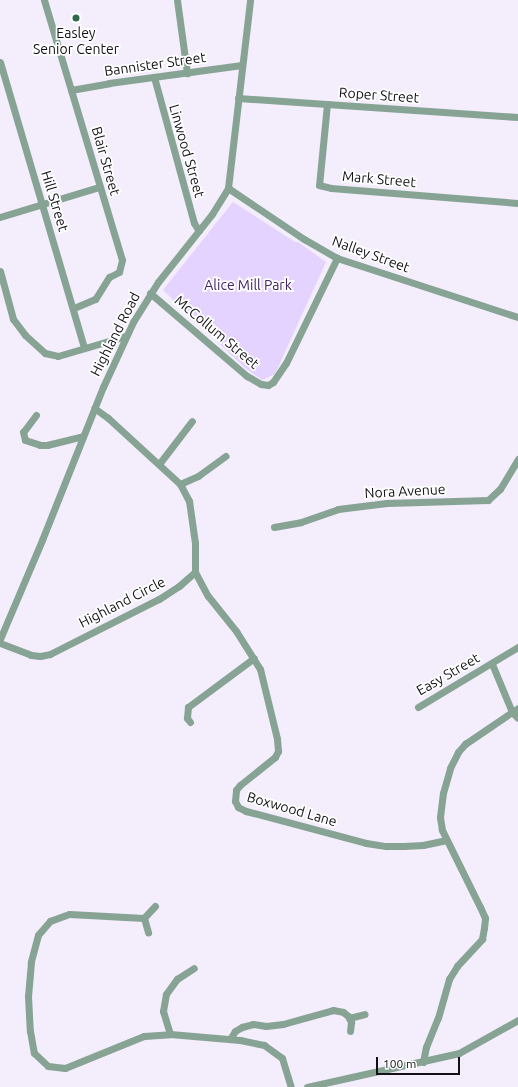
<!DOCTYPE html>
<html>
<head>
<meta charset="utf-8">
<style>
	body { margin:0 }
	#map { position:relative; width:518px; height:1087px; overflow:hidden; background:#f3edfc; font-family:Ubuntu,sans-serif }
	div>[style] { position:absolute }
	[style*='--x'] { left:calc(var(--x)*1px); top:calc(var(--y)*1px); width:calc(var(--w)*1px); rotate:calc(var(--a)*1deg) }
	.green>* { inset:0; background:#e4d3fe }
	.street>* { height:7px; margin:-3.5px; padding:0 3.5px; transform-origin:3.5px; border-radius:3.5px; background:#87a394 }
	.dots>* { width:11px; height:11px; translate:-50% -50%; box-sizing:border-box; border:2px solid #fff; border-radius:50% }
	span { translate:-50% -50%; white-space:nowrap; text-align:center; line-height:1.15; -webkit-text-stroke:3.5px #fff; paint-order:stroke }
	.poi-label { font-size:14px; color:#131116 }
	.street-label { font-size:14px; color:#131116 }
	.park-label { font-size:14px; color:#422264 }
	.scale { position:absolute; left:376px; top:1057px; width:84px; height:18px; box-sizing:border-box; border:2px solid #131116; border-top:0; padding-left:5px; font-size:12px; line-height:14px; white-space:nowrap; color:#131116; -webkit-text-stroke:3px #fff; paint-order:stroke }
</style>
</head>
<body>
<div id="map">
	<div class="green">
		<i style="clip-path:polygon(233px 202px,295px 242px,298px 242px,326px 262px,275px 374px,262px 380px,245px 368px,163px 290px)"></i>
	</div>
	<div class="street">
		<i style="--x:44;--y:0;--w:271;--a:73.3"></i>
		<i style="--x:122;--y:260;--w:12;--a:104"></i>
		<i style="--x:119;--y:272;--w:11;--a:153"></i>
		<i style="--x:109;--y:277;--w:26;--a:122"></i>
		<i style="--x:95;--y:299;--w:23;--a:157"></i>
		<i style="--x:177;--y:0;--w:74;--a:82.2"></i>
		<i style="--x:0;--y:62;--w:297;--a:73.6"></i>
		<i style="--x:154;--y:77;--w:151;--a:74.7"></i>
		<i style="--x:194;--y:223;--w:9;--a:58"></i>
		<i style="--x:71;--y:90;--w:39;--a:-10"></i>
		<i style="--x:109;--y:83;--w:134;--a:-7.7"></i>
		<i style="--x:238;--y:98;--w:281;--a:3.9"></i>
		<i style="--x:327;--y:104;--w:81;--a:95.6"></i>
		<i style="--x:319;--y:185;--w:12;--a:14"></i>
		<i style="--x:331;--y:188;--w:188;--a:4.6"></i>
		<i style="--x:228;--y:188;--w:92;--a:33.9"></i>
		<i style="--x:304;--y:239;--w:38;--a:30"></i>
		<i style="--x:337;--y:258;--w:190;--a:18.1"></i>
		<i style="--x:0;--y:217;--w:103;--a:-16.9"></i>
		<i style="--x:0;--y:271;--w:50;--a:74.8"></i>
		<i style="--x:13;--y:319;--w:20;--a:53"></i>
		<i style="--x:25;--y:335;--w:27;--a:42"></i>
		<i style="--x:45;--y:353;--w:13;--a:13"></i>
		<i style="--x:58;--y:356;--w:71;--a:-16.4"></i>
		<i style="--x:150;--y:293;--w:128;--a:40.6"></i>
		<i style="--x:247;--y:376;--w:16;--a:30"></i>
		<i style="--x:261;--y:384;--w:7;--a:8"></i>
		<i style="--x:268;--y:385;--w:6;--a:-31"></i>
		<i style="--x:273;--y:382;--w:23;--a:-56"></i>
		<i style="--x:286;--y:363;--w:117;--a:-64.1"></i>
		<i style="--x:36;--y:415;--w:21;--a:127"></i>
		<i style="--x:23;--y:432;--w:8;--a:76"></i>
		<i style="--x:25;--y:440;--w:16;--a:18"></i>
		<i style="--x:40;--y:445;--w:7;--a:0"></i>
		<i style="--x:47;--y:445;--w:37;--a:-14"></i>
		<i style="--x:159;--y:464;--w:54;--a:-52.5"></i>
		<i style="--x:180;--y:484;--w:20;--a:-24"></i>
		<i style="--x:198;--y:476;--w:34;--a:-36"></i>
		<i style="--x:274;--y:527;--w:27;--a:-10"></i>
		<i style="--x:301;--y:522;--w:39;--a:-19"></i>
		<i style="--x:338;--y:509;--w:49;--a:-7"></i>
		<i style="--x:387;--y:503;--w:101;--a:-1.7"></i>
		<i style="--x:488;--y:500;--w:16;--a:-43"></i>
		<i style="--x:500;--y:489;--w:35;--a:-59"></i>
		<i style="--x:195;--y:572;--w:27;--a:62"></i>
		<i style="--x:208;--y:596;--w:45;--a:51.3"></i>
		<i style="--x:236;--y:631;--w:45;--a:57.7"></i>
		<i style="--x:260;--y:669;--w:72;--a:76.3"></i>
		<i style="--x:277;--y:739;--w:12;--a:85"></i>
		<i style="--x:278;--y:751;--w:7;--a:117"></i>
		<i style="--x:275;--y:757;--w:45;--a:141.3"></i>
		<i style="--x:240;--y:785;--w:6;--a:129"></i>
		<i style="--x:236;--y:790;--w:11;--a:95"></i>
		<i style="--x:235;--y:801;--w:7;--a:63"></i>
		<i style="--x:238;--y:807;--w:9;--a:27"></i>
		<i style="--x:246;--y:811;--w:124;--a:14.9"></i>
		<i style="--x:366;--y:843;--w:20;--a:9"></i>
		<i style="--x:386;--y:846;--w:18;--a:0"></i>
		<i style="--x:404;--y:846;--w:19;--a:-3"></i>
		<i style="--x:423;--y:845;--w:24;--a:-12"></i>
		<i style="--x:0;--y:639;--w:108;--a:-67"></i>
		<i style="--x:42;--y:540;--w:165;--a:-68.3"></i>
		<i style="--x:103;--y:387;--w:72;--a:-65.2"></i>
		<i style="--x:133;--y:322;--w:47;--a:-58"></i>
		<i style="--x:158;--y:282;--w:87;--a:-51.5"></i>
		<i style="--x:212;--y:214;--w:31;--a:-58"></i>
		<i style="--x:228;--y:188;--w:189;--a:-83.3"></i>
		<i style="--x:0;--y:643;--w:33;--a:21"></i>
		<i style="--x:31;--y:655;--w:9;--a:6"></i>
		<i style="--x:40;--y:656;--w:10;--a:-11"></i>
		<i style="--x:50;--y:654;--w:122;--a:-26.8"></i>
		<i style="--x:159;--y:599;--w:24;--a:-33"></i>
		<i style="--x:179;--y:586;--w:21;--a:-41"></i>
		<i style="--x:195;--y:572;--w:29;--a:-90"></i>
		<i style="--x:195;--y:543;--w:42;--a:-98.1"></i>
		<i style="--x:189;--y:501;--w:19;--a:-118"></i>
		<i style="--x:180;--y:484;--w:98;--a:-137.5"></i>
		<i style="--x:108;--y:418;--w:17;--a:-144"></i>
		<i style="--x:492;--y:664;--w:52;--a:67.4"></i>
		<i style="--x:512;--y:712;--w:8;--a:45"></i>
		<i style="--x:418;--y:707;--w:117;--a:-31"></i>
		<i style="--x:190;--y:722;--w:5;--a:-127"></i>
		<i style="--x:187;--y:718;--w:11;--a:-85"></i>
		<i style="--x:188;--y:707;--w:82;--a:-36.6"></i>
		<i style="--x:155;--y:906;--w:16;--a:133"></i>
		<i style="--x:144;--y:918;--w:75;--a:-176.9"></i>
		<i style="--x:69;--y:914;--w:20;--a:160"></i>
		<i style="--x:50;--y:921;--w:18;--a:131"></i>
		<i style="--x:38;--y:935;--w:28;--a:105"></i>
		<i style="--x:31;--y:962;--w:34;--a:95"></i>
		<i style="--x:28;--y:996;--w:35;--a:87"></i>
		<i style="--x:30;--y:1031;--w:22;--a:80"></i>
		<i style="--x:34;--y:1053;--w:19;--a:43"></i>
		<i style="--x:48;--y:1066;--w:17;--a:7"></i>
		<i style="--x:65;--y:1068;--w:85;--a:-22.1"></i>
		<i style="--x:144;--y:1036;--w:26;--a:-4"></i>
		<i style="--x:170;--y:1034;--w:70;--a:4.9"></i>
		<i style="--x:240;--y:1040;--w:25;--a:12"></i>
		<i style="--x:264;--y:1045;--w:22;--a:36"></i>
		<i style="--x:282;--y:1058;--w:30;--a:73"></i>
		<i style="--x:144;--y:918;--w:15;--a:74"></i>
		<i style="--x:349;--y:1018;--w:16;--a:-14"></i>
		<i style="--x:170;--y:1034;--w:24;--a:-107"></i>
		<i style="--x:163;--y:1011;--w:17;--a:-80"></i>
		<i style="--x:166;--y:994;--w:19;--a:-54"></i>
		<i style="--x:177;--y:979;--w:20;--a:-33"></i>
		<i style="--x:230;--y:1039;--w:9;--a:-58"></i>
		<i style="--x:235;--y:1031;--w:8;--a:-30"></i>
		<i style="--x:242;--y:1027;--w:11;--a:-15"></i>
		<i style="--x:253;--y:1024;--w:13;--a:9"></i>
		<i style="--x:266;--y:1026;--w:17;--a:-7"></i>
		<i style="--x:283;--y:1024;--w:52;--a:-15.6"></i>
		<i style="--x:333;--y:1010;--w:10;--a:11"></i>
		<i style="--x:343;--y:1012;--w:6;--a:39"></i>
		<i style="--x:348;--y:1016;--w:7;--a:63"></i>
		<i style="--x:351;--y:1022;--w:9;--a:96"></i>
		<i style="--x:423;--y:1062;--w:15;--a:-79"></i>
		<i style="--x:426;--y:1047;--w:31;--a:-68"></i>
		<i style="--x:438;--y:1018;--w:41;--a:-74.2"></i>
		<i style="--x:449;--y:979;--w:15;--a:-58"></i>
		<i style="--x:457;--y:966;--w:37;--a:-47"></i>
		<i style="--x:482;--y:939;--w:11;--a:-80"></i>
		<i style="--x:484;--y:928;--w:10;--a:-84"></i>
		<i style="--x:485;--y:918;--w:12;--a:-114"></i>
		<i style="--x:480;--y:907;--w:86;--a:-116.3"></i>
		<i style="--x:442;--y:830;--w:13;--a:-99"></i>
		<i style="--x:440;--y:817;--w:24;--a:-83"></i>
		<i style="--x:443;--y:793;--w:26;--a:-74"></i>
		<i style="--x:450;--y:768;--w:18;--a:-63"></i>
		<i style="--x:458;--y:752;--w:11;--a:-49"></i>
		<i style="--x:465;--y:744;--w:64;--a:-34.2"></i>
		<i style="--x:307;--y:1087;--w:156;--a:-12.6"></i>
		<i style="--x:459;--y:1053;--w:68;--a:-29.2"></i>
	</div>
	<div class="dots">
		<i style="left:76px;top:18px;background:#30674d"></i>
	</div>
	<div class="poi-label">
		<span style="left:76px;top:41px">Easley<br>Senior Center</span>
	</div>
	<div class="street-label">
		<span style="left:155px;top:64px;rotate:-8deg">Bannister Street</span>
		<span style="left:379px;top:95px;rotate:4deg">Roper Street</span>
		<span style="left:187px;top:151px;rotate:74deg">Linwood Street</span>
		<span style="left:106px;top:161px;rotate:74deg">Blair Street</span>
		<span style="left:379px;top:179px;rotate:5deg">Mark Street</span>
		<span style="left:55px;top:201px;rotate:73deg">Hill Street</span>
		<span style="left:371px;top:254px;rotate:20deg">Nalley Street</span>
		<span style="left:217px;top:332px;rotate:40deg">McCollum Street</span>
		<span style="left:115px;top:334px;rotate:-63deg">Highland Road</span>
		<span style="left:405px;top:491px;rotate:-3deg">Nora Avenue</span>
		<span style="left:122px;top:602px;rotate:-27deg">Highland Circle</span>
		<span style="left:448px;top:674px;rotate:-30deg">Easy Street</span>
		<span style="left:292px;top:809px;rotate:16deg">Boxwood Lane</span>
	</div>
	<div class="park-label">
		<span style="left:248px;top:285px">Alice Mill Park</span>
	</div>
	<div class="scale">100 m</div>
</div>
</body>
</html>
